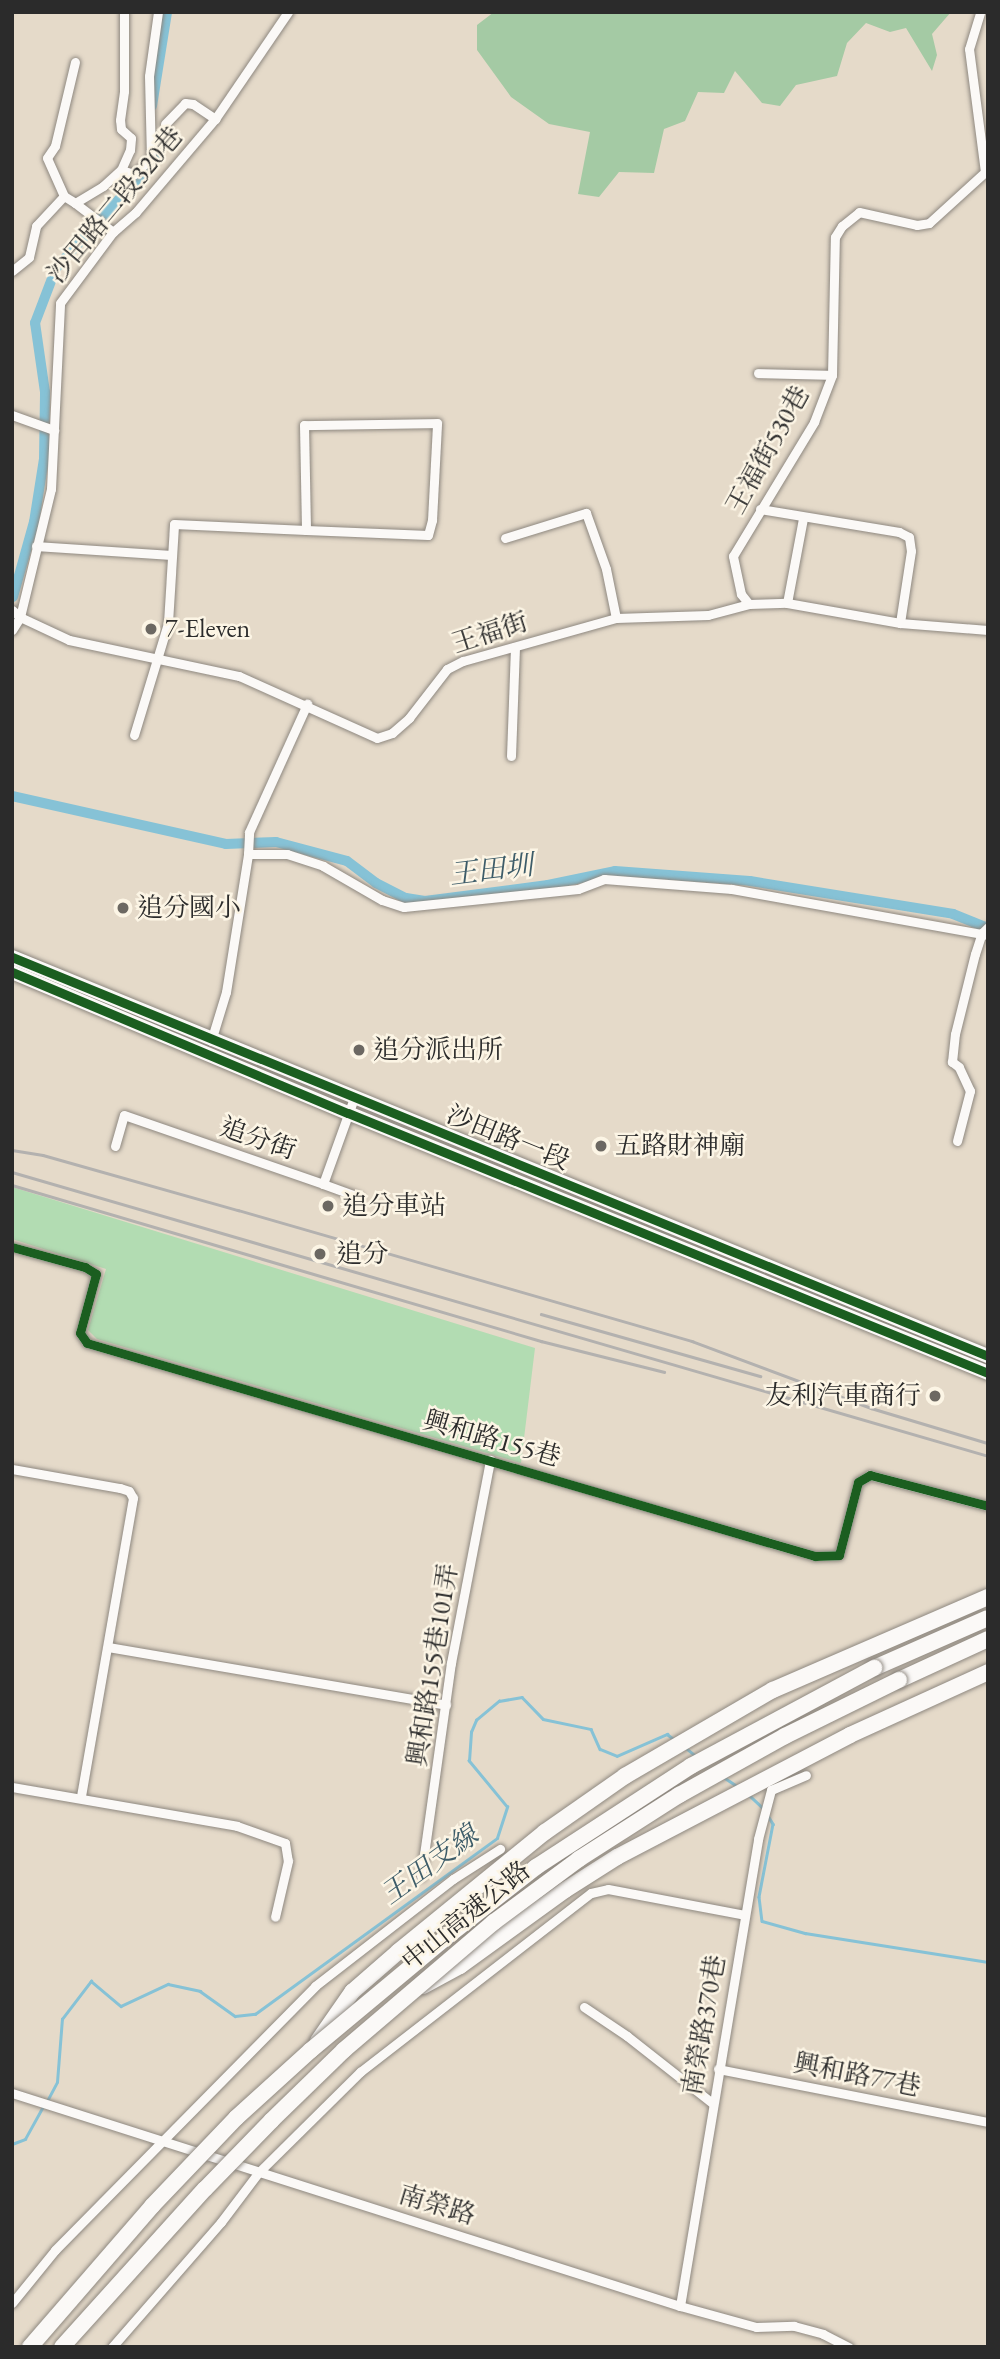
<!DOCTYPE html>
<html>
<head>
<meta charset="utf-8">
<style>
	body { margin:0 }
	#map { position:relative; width:1000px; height:2359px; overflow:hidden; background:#e5dac9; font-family:"EB Garamond","Noto Serif TC",serif }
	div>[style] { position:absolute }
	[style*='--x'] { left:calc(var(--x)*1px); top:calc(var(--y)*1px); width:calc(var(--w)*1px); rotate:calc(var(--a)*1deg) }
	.green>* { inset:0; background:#b2dcb2 }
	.forest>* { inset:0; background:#a4caa4 }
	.stream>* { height:2.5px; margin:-1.25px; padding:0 1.25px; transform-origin:1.25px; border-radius:1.25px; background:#86c2d6 }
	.canal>* { height:10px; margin:-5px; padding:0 5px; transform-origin:5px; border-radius:5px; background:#86c2d6 }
	.roads { filter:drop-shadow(0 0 2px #8e8880) drop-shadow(0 0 2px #8e8880) }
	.street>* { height:9px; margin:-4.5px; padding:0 4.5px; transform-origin:4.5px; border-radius:4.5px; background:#fbf9f7 }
	.primary>* { height:14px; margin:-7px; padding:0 7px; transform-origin:7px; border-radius:7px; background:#fbf9f7 }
	.highway>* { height:16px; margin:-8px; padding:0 8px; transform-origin:8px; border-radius:8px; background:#fbf9f7 }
	.rail>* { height:2.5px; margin:-1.25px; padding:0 1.25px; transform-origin:1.25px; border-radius:1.25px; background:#b3b1af }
	.bridges { filter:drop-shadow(0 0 2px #8e8880) drop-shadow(0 0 2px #8e8880) }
	.highway-bridge>* { height:16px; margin:-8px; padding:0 8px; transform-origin:8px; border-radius:8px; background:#fbf9f7 }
	.cycleway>* { height:9px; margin:-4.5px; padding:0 4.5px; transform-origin:4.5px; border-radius:4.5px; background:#1b5e20 }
	.dots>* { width:19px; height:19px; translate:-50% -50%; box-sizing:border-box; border:4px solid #fcf5e5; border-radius:50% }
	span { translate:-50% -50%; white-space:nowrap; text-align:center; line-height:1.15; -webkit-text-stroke:5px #fcf5e5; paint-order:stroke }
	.street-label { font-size:26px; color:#2b2b2b }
	.poi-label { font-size:26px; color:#2b2b2b }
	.left { translate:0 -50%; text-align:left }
	.right { translate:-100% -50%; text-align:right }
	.water-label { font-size:28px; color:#3d5c69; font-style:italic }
	.frame { position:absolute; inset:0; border:14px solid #2b2b2b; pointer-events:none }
</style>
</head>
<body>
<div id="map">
	<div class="green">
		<i style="clip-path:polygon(12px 1187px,535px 1348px,521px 1463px,97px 1339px,88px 1330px,106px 1269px,12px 1239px)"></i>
	</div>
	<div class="forest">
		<i style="clip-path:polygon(494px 12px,951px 12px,932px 34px,937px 55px,932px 71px,906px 28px,890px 32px,866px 23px,847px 43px,837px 76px,796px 85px,780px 106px,762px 103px,735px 71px,724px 93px,698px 92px,685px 121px,664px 129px,654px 173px,619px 172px,599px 197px,578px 194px,590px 132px,549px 124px,511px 97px,477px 50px,477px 25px)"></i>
	</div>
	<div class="stream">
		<i style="--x:686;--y:1748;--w:14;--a:39"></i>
		<i style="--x:725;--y:1778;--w:14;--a:34"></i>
		<i style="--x:748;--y:1794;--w:21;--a:43"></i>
		<i style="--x:767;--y:1814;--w:12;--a:59"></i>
		<i style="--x:773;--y:1824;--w:74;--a:100.9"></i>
		<i style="--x:759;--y:1897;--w:24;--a:83"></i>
		<i style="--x:762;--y:1921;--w:45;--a:15.6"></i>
		<i style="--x:805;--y:1933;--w:185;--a:9"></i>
		<i style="--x:47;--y:2101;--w:21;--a:-62"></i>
		<i style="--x:57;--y:2082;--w:63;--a:-85.5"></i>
		<i style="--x:62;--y:2019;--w:48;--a:-52.7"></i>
		<i style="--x:91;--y:1981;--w:39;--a:40"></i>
		<i style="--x:121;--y:2006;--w:52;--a:-25.1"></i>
		<i style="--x:168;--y:1984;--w:33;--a:12"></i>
		<i style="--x:200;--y:1991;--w:43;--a:35.5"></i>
		<i style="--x:235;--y:2016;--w:20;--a:-6"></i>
		<i style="--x:255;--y:2014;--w:299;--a:-36"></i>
		<i style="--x:497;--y:1838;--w:33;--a:-72"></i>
		<i style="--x:507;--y:1807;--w:60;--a:-129.6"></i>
		<i style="--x:469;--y:1761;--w:29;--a:-86"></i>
		<i style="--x:471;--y:1732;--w:13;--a:-67"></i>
		<i style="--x:476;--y:1720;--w:30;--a:-40"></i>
		<i style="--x:499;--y:1701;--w:23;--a:-10"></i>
		<i style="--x:522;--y:1697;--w:30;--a:46"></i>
		<i style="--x:543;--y:1719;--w:49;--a:11.8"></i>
		<i style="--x:591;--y:1729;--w:22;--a:66"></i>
		<i style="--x:600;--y:1749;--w:18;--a:22"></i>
		<i style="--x:617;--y:1756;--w:55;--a:-23.7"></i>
		<i style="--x:667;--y:1734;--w:10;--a:37"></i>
		<i style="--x:12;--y:2144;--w:14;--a:-21"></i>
		<i style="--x:25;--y:2139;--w:37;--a:-61"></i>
	</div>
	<div class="canal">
		<i style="--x:152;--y:106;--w:95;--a:-80.9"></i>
		<i style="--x:13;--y:597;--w:78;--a:-74.4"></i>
		<i style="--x:34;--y:522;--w:64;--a:-81"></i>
		<i style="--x:44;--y:459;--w:67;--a:-89.1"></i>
		<i style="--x:45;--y:392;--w:70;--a:-98.2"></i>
		<i style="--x:35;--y:323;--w:59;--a:-69.1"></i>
		<i style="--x:56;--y:268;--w:147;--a:-47.5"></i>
		<i style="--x:155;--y:160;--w:13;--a:-90"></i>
		<i style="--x:12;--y:796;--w:219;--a:12.6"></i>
		<i style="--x:226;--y:844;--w:50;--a:-2.3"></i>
		<i style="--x:276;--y:842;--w:73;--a:15"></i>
		<i style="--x:347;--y:861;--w:36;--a:37"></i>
		<i style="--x:376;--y:883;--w:34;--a:27"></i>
		<i style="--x:406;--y:898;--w:19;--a:9"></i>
		<i style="--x:425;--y:901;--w:124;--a:-7.4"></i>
		<i style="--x:548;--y:885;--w:68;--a:-11.8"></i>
		<i style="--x:615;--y:871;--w:135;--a:4.2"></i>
		<i style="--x:750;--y:881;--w:206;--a:9.2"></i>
		<i style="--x:953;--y:914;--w:38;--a:22"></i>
	</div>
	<div class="roads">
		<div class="street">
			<i style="--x:75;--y:62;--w:86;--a:103.4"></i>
			<i style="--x:55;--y:146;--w:14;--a:124"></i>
			<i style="--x:47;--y:158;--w:42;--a:65.9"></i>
			<i style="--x:64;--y:196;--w:13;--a:32"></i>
			<i style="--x:75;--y:203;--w:33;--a:-31"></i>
			<i style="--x:103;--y:186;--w:24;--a:-42"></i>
			<i style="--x:121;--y:170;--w:22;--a:-66"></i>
			<i style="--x:130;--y:150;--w:12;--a:-85"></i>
			<i style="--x:131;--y:138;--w:13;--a:-138"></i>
			<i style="--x:121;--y:129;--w:9;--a:-96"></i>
			<i style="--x:120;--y:120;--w:29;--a:-82"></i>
			<i style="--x:124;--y:91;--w:79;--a:-90"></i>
			<i style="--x:165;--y:124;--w:29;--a:-46"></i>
			<i style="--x:185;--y:103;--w:8;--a:7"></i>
			<i style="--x:193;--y:104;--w:27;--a:34"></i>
			<i style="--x:121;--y:170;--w:14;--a:17"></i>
			<i style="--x:134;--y:174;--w:23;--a:-43"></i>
			<i style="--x:151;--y:158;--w:82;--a:-91.4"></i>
			<i style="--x:149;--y:76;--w:65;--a:-82"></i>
			<i style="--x:75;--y:203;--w:48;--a:37.3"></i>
			<i style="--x:12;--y:271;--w:22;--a:-39"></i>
			<i style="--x:29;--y:257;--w:32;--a:-77"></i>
			<i style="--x:36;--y:226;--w:41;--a:-47"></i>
			<i style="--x:758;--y:373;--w:74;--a:1.5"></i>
			<i style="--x:12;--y:415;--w:45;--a:19.7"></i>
			<i style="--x:760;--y:509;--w:141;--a:9.4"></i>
			<i style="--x:899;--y:532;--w:11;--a:27"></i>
			<i style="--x:909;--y:537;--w:14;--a:82"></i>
			<i style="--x:911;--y:551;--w:73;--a:98.7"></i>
			<i style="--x:505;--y:538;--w:85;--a:-17.2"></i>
			<i style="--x:586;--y:513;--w:59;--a:70.3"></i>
			<i style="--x:606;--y:569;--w:50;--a:78.5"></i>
			<i style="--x:36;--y:546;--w:135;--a:3.8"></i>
			<i style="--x:787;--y:603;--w:86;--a:-79.3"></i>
			<i style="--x:749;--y:604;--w:13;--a:-129"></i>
			<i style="--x:741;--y:594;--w:39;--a:-102"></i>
			<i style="--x:733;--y:556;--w:157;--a:-58.8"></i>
			<i style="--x:814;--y:422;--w:50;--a:-69"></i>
			<i style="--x:832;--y:375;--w:138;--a:-88.8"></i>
			<i style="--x:835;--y:237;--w:13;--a:-58"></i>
			<i style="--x:842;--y:226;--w:22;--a:-39"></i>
			<i style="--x:859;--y:212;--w:59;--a:12.6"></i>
			<i style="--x:917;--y:225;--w:12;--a:-9"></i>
			<i style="--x:929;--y:223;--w:76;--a:-42.3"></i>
			<i style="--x:985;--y:172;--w:124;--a:-97.4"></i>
			<i style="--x:969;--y:49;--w:39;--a:-73"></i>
			<i style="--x:12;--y:610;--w:11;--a:41"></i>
			<i style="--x:20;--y:617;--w:54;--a:25.1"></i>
			<i style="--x:69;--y:640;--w:174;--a:12"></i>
			<i style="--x:239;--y:676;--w:151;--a:24.2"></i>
			<i style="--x:377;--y:738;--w:16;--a:-18"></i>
			<i style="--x:392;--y:733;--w:23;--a:-41"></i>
			<i style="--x:409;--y:718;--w:62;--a:-52.2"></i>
			<i style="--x:447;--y:669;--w:18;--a:-27"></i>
			<i style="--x:463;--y:661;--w:159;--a:-15.7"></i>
			<i style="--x:616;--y:618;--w:92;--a:-1.9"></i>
			<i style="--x:708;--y:615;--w:42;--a:-15"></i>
			<i style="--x:749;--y:604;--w:38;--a:-2"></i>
			<i style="--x:787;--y:603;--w:115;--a:10"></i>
			<i style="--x:900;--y:623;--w:88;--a:4.5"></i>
			<i style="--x:12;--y:630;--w:15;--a:-58"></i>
			<i style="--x:20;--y:617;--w:132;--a:-76.4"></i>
			<i style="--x:51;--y:489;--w:186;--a:-87.2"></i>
			<i style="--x:60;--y:303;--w:89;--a:-53.3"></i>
			<i style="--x:113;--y:232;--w:30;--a:-41"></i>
			<i style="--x:136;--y:212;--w:122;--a:-49.7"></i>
			<i style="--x:215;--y:119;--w:130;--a:-55.7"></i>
			<i style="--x:134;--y:735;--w:117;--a:-73.1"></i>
			<i style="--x:168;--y:623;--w:99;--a:-86.5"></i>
			<i style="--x:174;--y:524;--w:132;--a:2.6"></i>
			<i style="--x:306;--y:530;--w:122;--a:2.3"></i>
			<i style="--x:428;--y:535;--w:16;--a:-75"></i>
			<i style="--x:432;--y:520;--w:97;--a:-87"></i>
			<i style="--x:437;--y:423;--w:133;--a:179.1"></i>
			<i style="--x:304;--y:425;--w:105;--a:88.9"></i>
			<i style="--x:511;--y:756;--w:109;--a:-87.9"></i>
			<i style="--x:248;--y:854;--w:39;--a:0"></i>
			<i style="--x:287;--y:854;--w:38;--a:18"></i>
			<i style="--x:323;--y:866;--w:68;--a:30"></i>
			<i style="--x:382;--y:900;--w:23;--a:18"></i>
			<i style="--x:404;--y:907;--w:175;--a:-5.9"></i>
			<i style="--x:578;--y:889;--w:28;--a:-21"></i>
			<i style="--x:604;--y:879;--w:128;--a:4.5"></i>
			<i style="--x:732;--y:889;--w:260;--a:10.2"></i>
			<i style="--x:211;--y:1041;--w:51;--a:-73"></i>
			<i style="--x:226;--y:992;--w:140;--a:-80.9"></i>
			<i style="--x:248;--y:854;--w:22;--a:-87"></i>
			<i style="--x:249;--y:832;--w:141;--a:-65.6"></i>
			<i style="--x:957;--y:1141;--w:52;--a:-75.4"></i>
			<i style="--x:970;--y:1091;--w:26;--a:-115"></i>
			<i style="--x:959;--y:1067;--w:9;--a:-144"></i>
			<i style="--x:952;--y:1062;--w:28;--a:-84"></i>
			<i style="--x:955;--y:1034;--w:82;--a:-76"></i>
			<i style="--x:975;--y:954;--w:22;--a:-72"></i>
			<i style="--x:982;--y:933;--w:8;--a:-45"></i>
			<i style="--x:115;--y:1146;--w:32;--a:-74"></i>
			<i style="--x:124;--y:1115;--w:211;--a:19.1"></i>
			<i style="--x:323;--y:1184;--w:91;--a:-70.2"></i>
			<i style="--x:323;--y:1184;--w:38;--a:20"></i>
			<i style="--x:12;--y:1247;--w:76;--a:15.3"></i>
			<i style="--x:85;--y:1267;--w:13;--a:32"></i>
			<i style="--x:96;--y:1274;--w:61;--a:105.2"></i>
			<i style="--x:80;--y:1333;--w:12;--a:55"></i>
			<i style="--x:87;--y:1343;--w:759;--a:16.31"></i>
			<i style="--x:815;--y:1556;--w:24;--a:-2"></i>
			<i style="--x:839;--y:1555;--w:75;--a:-75.4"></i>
			<i style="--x:858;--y:1482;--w:14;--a:-30"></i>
			<i style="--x:870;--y:1475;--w:122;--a:14.7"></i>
			<i style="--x:12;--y:1469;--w:110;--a:10"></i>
			<i style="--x:120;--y:1488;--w:9;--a:18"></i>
			<i style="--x:129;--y:1491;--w:8;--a:60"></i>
			<i style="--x:133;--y:1498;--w:303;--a:99.9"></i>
			<i style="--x:108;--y:1647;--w:343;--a:9.7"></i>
			<i style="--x:12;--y:1787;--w:228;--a:9.8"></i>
			<i style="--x:237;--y:1826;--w:51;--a:19.5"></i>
			<i style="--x:285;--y:1843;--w:18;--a:81"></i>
			<i style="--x:288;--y:1861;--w:57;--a:103.1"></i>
			<i style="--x:421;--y:1876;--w:215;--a:-82"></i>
			<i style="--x:451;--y:1663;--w:207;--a:-79.1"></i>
			<i style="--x:584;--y:2007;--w:52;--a:34"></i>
			<i style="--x:627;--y:2036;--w:108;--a:38.2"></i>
			<i style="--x:718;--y:2069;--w:275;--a:11.1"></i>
			<i style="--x:12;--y:2093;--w:701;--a:17.69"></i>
			<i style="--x:680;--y:2306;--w:79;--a:15.4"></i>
			<i style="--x:756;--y:2327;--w:38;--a:-2"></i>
			<i style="--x:794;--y:2326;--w:30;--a:15"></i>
			<i style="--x:823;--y:2334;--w:29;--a:27"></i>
			<i style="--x:12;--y:2303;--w:68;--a:-50.9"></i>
			<i style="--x:55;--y:2250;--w:371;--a:-45.4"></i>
			<i style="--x:315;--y:1986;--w:175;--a:-37.8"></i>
			<i style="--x:453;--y:1879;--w:56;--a:-32.6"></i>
			<i style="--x:680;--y:2306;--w:473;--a:-80.5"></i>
			<i style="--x:758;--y:1839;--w:51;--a:-75.1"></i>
			<i style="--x:771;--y:1790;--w:38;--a:-23"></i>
			<i style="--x:112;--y:2347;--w:166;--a:-48.9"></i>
			<i style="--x:221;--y:2222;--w:61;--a:-52.9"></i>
			<i style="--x:258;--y:2173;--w:144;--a:-44.7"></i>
			<i style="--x:360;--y:2072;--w:292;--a:-37.8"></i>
			<i style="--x:591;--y:1893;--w:17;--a:-13"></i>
			<i style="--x:608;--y:1889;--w:139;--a:10.7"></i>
		</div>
		<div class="primary">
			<i style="--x:12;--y:957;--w:1054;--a:22.24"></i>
			<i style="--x:12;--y:972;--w:364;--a:22.8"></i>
			<i style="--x:348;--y:1113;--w:691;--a:22.11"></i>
		</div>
		<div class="highway">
			<i style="--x:874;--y:1668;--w:124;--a:-23.7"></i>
			<i style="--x:899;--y:1680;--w:98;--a:-24.7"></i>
			<i style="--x:423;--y:1986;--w:42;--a:-28.4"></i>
			<i style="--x:460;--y:1966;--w:130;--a:-35.9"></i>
			<i style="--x:565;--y:1890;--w:62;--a:-32.4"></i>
			<i style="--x:617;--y:1857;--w:263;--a:-27.6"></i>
			<i style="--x:850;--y:1735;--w:152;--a:-24.5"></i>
			<i style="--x:318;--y:2041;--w:60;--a:-55.2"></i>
			<i style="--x:352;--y:1992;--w:62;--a:-41.1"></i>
			<i style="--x:399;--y:1951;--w:188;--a:-39.2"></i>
			<i style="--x:545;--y:1832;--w:98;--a:-35"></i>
			<i style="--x:625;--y:1776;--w:171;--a:-30.2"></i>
			<i style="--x:773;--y:1690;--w:234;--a:-23.4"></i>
		</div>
	</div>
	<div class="rail">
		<i style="--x:12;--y:1150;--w:31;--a:9"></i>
		<i style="--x:43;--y:1155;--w:203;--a:15.8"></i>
		<i style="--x:238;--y:1210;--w:473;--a:16.1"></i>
		<i style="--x:692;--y:1341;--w:191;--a:20.5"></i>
		<i style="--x:871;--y:1408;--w:122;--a:16.7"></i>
		<i style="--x:12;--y:1172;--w:1016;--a:16.22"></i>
		<i style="--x:12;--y:1185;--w:552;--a:16.43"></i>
		<i style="--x:541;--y:1341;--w:127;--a:14.1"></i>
		<i style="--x:541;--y:1314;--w:228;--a:15.8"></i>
	</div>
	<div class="bridges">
		<div class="highway-bridge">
			<i style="--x:30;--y:2347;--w:186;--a:-49.1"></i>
			<i style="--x:152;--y:2206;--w:122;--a:-46.3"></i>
			<i style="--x:236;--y:2118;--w:101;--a:-42.2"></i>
			<i style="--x:311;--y:2050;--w:173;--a:-39.8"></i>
			<i style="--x:444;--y:1939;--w:117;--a:-38"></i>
			<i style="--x:536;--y:1867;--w:185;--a:-33.1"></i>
			<i style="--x:691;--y:1766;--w:208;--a:-28.2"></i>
			<i style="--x:62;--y:2347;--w:213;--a:-47.9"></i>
			<i style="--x:205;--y:2189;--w:96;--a:-45.8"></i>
			<i style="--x:272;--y:2120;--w:100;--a:-44.2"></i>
			<i style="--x:344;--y:2050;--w:197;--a:-40.5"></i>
			<i style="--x:494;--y:1922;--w:106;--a:-36.5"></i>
			<i style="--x:579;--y:1859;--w:119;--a:-32.6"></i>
			<i style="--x:679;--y:1795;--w:121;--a:-29.1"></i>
			<i style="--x:785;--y:1736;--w:127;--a:-26.2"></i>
		</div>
	</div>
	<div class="cycleway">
		<i style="--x:12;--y:957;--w:1054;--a:22.24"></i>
		<i style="--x:12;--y:972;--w:364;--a:22.8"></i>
		<i style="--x:348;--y:1113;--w:691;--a:22.11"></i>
		<i style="--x:12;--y:1247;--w:76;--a:15.3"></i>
		<i style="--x:85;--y:1267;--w:13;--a:32"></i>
		<i style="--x:96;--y:1274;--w:61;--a:105.2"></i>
		<i style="--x:80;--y:1333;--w:12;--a:55"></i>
		<i style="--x:87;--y:1343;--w:759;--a:16.31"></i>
		<i style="--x:815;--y:1556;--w:24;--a:-2"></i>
		<i style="--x:839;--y:1555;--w:75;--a:-75.4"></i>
		<i style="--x:858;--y:1482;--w:14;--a:-30"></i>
		<i style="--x:870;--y:1475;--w:122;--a:14.7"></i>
	</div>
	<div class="dots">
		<i style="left:151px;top:629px;background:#6c6862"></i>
		<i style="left:123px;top:908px;background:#6c6862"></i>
		<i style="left:359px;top:1050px;background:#6c6862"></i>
		<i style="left:601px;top:1146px;background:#6c6862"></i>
		<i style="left:328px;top:1206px;background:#6c6862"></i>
		<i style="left:320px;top:1254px;background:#6c6862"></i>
		<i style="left:935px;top:1396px;background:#6c6862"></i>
	</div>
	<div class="street-label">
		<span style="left:115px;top:205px;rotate:-50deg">沙田路二段320巷</span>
		<span style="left:768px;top:450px;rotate:-61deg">王福街530巷</span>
		<span style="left:490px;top:633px;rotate:-18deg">王福街</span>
		<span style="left:508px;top:1138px;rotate:22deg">沙田路一段</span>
		<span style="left:258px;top:1139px;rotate:19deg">追分街</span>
		<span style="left:492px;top:1439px;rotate:16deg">興和路155巷</span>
		<span style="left:433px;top:1665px;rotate:-81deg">興和路155巷101弄</span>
		<span style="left:466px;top:1916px;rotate:-39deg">中山高速公路</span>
		<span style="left:704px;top:2025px;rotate:-80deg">南榮路370巷</span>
		<span style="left:857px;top:2075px;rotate:11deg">興和路77巷</span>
		<span style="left:437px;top:2205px;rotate:17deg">南榮路</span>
	</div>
	<div class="poi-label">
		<span class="left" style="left:165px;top:629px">7-Eleven</span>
		<span class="left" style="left:137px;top:908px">追分國小</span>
		<span class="left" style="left:373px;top:1050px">追分派出所</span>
		<span class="left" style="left:615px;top:1146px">五路財神廟</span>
		<span class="left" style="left:342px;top:1206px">追分車站</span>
		<span class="left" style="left:336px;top:1254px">追分</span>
		<span class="right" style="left:921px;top:1396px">友利汽車商行</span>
	</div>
	<div class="water-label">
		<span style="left:491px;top:869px;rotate:-7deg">王田圳</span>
		<span style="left:429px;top:1864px;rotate:-36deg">王田支線</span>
	</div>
	<div class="frame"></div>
</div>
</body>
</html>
